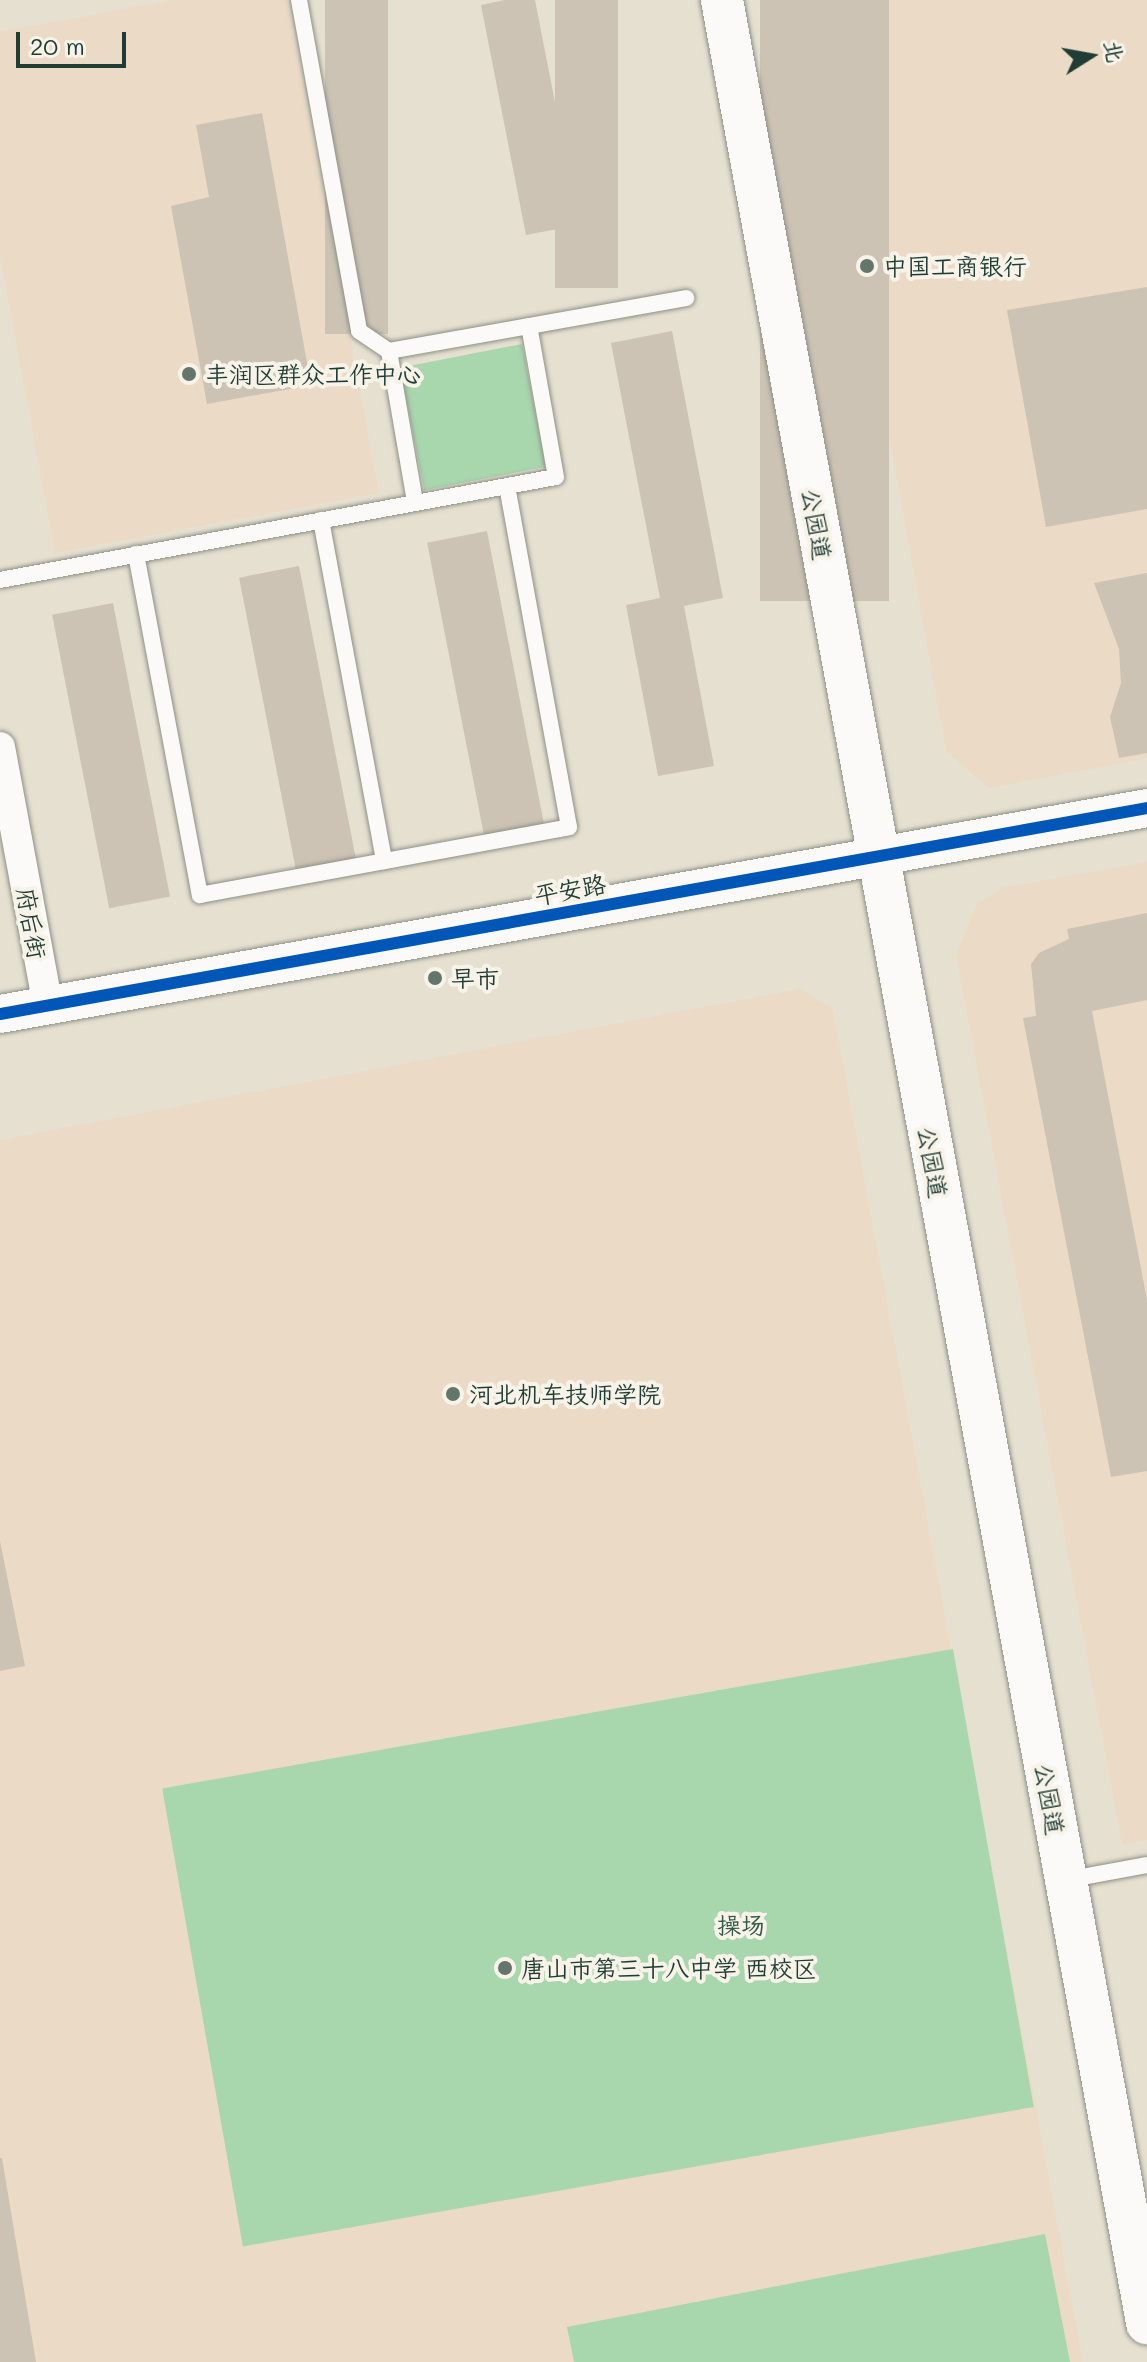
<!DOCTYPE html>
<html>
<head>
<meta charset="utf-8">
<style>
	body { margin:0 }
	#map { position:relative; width:1147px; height:2362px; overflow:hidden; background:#e5e0d0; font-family:Mali,"LXGW WenKai TC",sans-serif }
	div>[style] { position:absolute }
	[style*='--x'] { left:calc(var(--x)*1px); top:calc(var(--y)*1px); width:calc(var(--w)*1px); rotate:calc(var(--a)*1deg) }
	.built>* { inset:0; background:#ebdac5 }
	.green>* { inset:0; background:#a8d6ad; transform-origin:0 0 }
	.building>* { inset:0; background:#ccc3b4; transform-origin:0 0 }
	.roads { filter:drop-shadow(0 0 2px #8e9086) drop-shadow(0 0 2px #8e9086) }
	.service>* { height:16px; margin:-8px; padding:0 8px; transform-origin:8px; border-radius:8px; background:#fbfaf8 }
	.minor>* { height:30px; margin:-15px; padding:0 15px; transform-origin:15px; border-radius:15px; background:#fbfaf8 }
	.tertiary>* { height:38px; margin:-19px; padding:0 19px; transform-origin:19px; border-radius:19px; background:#fbfaf8 }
	.secondary>* { height:42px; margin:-21px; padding:0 21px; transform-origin:21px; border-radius:21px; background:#fbfaf8 }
	.cycleway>* { height:12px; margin:-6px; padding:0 6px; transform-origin:6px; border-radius:6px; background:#0057b8 }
	.dots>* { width:22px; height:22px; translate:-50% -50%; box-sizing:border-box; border:4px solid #f7f3e8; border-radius:50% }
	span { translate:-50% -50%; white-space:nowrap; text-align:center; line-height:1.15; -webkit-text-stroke:8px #f7f3e8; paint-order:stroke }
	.poi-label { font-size:24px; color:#1f3d34 }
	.left { translate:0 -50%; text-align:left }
	.street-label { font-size:24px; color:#1f3d34 }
	.park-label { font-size:24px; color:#315a47 }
	.north { position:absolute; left:1051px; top:16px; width:80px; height:80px; -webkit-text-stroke:6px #f7f3e8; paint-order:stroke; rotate:79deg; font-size:22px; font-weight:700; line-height:32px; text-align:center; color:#1f3d34 }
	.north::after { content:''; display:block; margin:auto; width:28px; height:36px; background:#1f3d34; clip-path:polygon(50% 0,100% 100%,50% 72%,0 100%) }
	.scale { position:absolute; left:16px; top:32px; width:110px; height:36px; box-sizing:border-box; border:4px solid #1f3d34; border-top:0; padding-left:10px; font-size:24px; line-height:28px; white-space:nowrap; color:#1f3d34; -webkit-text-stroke:6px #f7f3e8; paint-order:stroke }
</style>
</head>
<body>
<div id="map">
	<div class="built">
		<i style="clip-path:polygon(174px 0,287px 0,379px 493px,55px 553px,0 256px,0 32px)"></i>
		<i style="clip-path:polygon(810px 0,1147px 0,1147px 758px,989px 788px,946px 751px)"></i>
		<i style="clip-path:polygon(1147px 862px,1147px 1840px,1122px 1844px,956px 955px,977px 904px,1002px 888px)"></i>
		<i style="clip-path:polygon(800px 989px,833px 1009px,1083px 2362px,0 2362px,0 1140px)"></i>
	</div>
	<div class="green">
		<i style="left:522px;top:344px;width:125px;height:124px;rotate:79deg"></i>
		<i style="left:953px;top:1649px;width:465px;height:803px;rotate:80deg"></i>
		<i style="clip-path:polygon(1045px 2234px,1070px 2362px,574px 2362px,567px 2327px)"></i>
	</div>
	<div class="building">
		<i style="left:325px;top:0;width:63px;height:334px"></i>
		<i style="clip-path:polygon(505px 0,535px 0,579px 225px,526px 235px,481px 5px)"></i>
		<i style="left:555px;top:0;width:63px;height:288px"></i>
		<i style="left:760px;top:0;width:129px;height:601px"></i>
		<i style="clip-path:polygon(262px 113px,311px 385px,207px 404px,171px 206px,209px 197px,196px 125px)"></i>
		<i style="clip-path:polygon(1147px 287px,1147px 509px,1046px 527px,1007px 310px)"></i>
		<i style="clip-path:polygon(672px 331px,723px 598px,684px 606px,714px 766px,658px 776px,626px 605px,660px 598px,611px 343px)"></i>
		<i style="left:487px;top:531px;width:300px;height:61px;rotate:79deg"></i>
		<i style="left:299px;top:566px;width:300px;height:61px;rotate:79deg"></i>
		<i style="clip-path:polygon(1147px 573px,1147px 753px,1119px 758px,1110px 717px,1121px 683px,1119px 649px,1094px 583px)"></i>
		<i style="left:113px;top:603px;width:299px;height:62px;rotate:79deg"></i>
		<i style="clip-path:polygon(1147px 913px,1147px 1000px,1092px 1011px,1147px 1300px,1147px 1471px,1111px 1477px,1023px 1018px,1036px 1016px,1031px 964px,1039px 953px,1069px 939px,1067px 929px)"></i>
		<i style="clip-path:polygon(0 1541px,25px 1666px,0 1671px)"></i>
		<i style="clip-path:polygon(0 2158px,2px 2158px,36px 2362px,0 2362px)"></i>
	</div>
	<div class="roads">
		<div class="service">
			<i style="--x:299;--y:0;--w:336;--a:79.7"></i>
			<i style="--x:359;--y:331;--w:36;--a:34"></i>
			<i style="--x:389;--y:351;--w:153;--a:80.2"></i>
			<i style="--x:389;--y:351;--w:302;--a:-10.1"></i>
			<i style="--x:321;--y:520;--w:347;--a:79.5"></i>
			<i style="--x:136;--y:554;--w:347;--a:79.4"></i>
			<i style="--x:200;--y:895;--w:375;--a:-10.4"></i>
			<i style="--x:569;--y:827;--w:346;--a:-100.3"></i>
			<i style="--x:0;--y:580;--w:565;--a:-10.5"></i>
			<i style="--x:556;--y:477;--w:153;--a:-100.1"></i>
			<i style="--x:1066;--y:1880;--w:82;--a:-10.5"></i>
		</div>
		<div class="minor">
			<i style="--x:0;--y:747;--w:262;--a:79.5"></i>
		</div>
		<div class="tertiary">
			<i style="--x:0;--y:1014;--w:1165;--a:-10.18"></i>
		</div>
		<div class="secondary">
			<i style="--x:722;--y:0;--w:2362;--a:79.63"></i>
		</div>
	</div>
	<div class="cycleway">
		<i style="--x:0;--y:1014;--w:1165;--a:-10.18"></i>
	</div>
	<div class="dots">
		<i style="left:867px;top:266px;background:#64766b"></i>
		<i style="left:189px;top:374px;background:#64766b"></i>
		<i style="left:435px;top:978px;background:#64766b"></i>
		<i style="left:453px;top:1394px;background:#64766b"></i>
		<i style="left:505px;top:1968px;background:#64766b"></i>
	</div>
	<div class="poi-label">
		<span class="left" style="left:883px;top:266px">中国工商银行</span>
		<span class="left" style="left:205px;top:374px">丰润区群众工作中心</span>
		<span class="left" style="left:451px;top:978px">早市</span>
		<span class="left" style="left:469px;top:1394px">河北机车技师学院</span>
		<span class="left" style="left:521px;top:1968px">唐山市第三十八中学 西校区</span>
	</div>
	<div class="street-label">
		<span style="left:817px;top:524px;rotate:80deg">公园道</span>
		<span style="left:570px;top:889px;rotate:-10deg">平安路</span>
		<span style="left:32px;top:923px;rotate:80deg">府后街</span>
		<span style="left:933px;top:1162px;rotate:80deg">公园道</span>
		<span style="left:1050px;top:1799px;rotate:80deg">公园道</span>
	</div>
	<div class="park-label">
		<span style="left:741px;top:1925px">操场</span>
	</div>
	<div class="north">北</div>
	<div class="scale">20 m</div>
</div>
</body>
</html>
